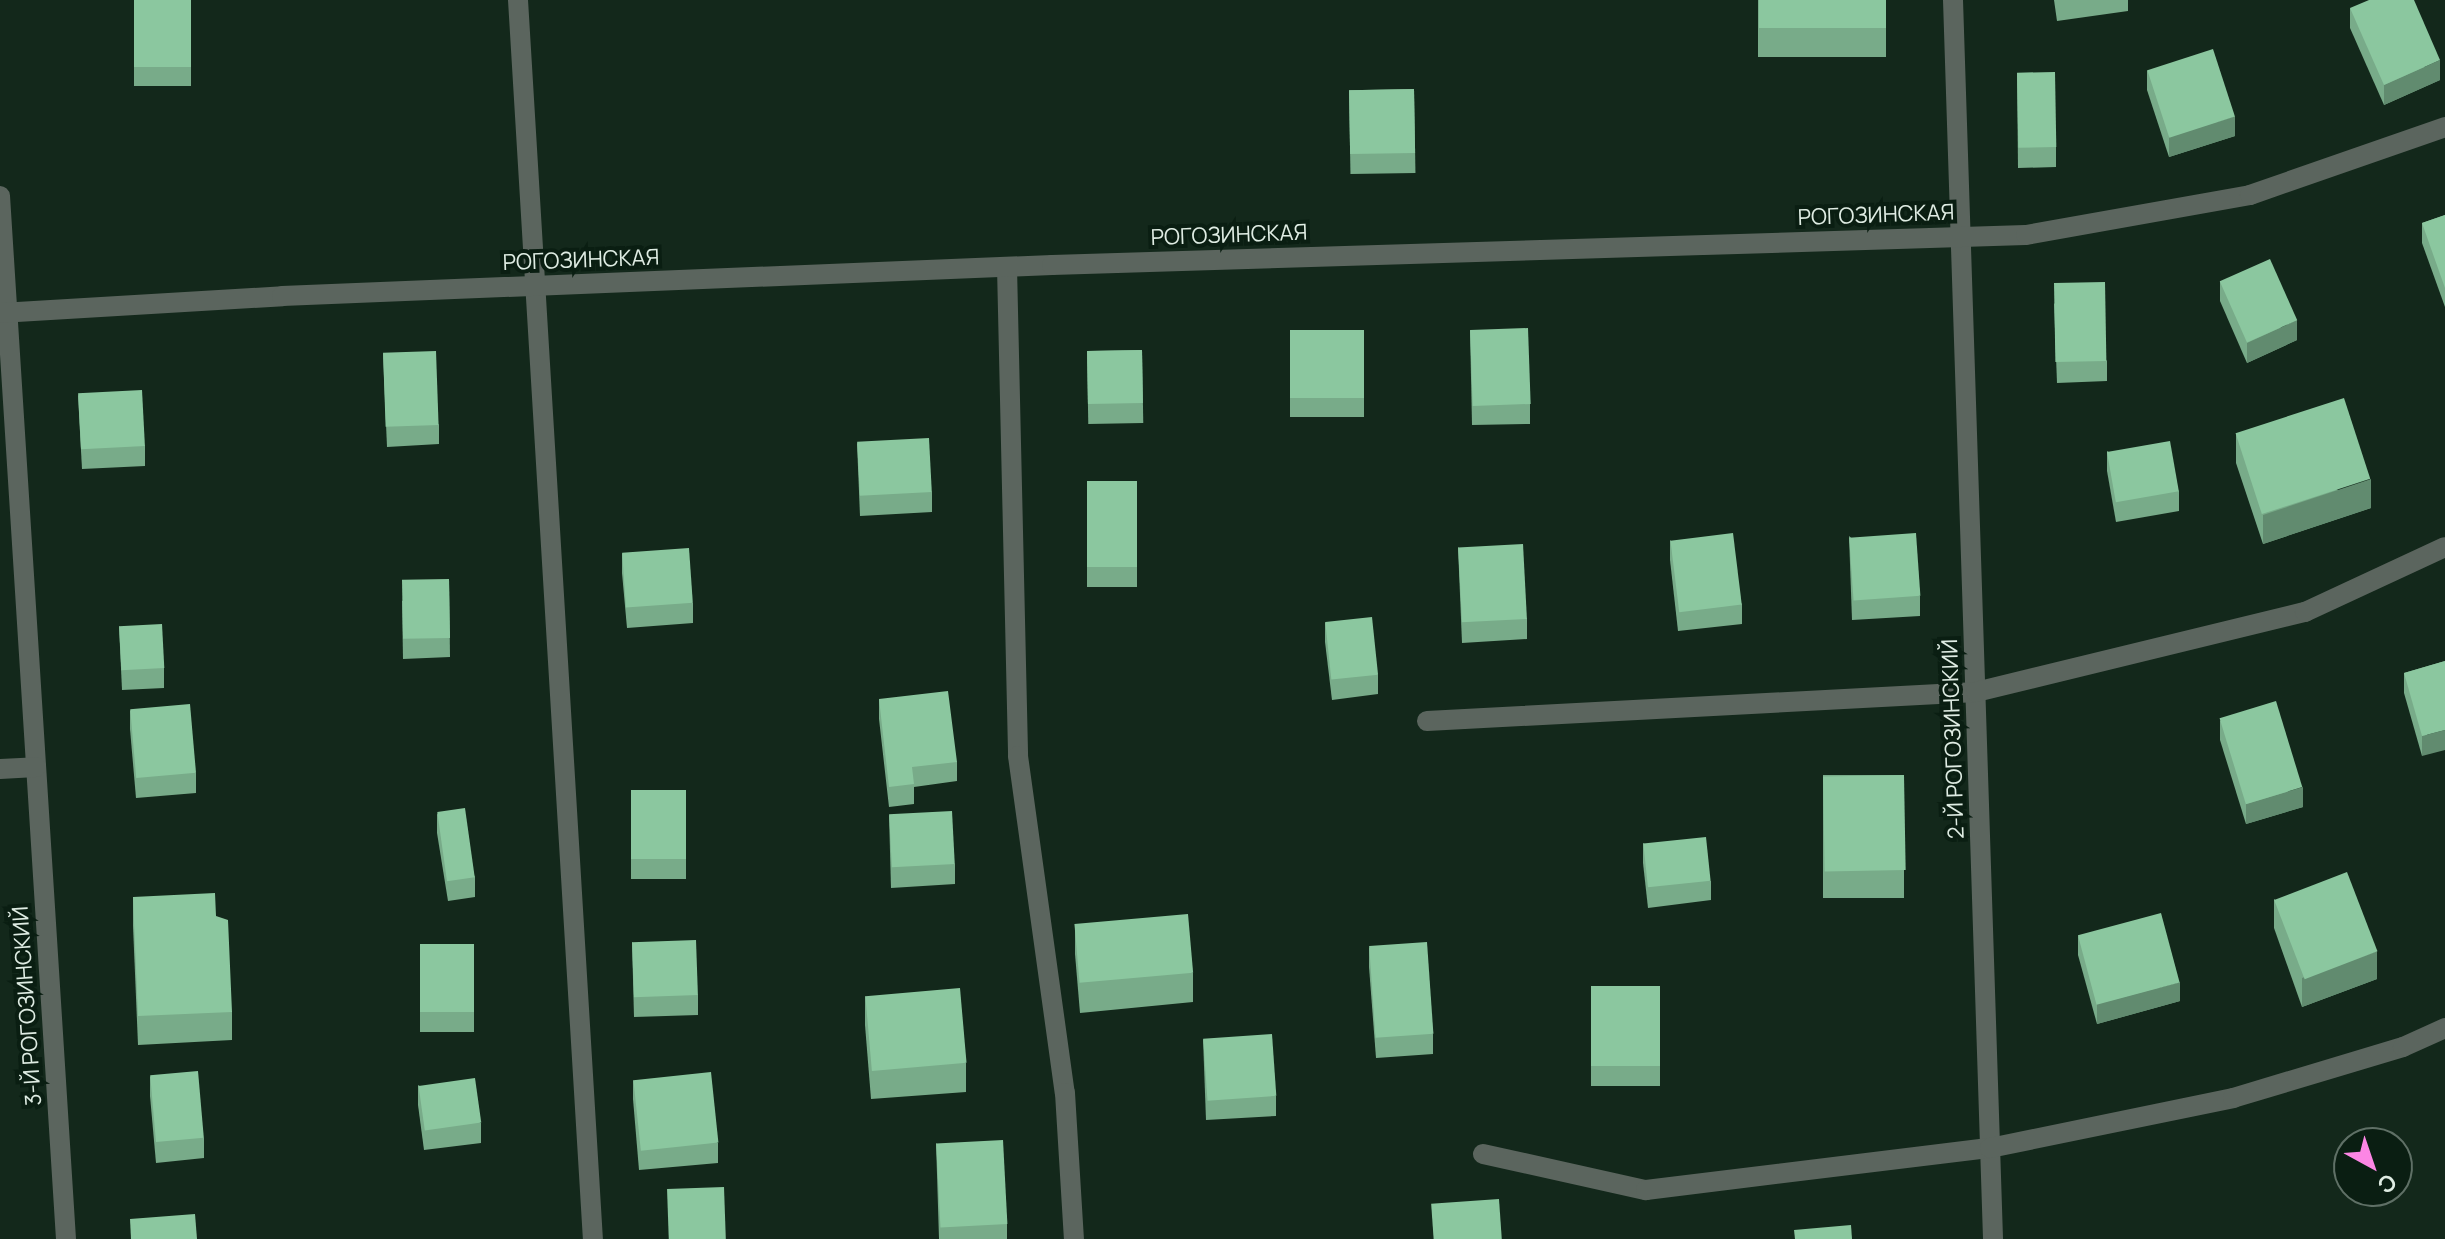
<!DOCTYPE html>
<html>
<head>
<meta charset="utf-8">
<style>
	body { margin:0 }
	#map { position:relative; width:2445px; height:1239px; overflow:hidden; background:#13281b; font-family:Manrope,sans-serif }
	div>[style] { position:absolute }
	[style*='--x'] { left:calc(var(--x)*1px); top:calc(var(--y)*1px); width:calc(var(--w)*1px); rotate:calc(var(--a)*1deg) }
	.minor>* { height:20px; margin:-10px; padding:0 10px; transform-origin:10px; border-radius:10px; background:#5b655e }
	.wall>* { inset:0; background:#78ab89; transform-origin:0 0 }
	.shaded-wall>* { inset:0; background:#618b6f }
	.building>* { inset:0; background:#8bc79f; transform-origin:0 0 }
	span { translate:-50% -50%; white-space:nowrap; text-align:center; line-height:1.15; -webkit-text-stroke:8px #0a1e12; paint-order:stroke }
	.street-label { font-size:22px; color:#dfece3 }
	.north { position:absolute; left:2333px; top:1127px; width:80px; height:80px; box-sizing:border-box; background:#0a1e12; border:2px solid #5f7066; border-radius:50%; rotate:140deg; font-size:22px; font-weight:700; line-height:32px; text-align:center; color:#dfece3 }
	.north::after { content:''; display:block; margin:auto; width:28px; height:36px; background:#fc86e4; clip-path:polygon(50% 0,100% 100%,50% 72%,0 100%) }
</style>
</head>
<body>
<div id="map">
	<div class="minor">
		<i style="--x:518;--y:0;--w:1241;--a:86.54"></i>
		<i style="--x:1953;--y:0;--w:1240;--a:88.15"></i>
		<i style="--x:0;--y:196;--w:1045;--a:86.38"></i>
		<i style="--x:1007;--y:267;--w:489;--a:88.7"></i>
		<i style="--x:1018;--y:756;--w:340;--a:82.1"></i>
		<i style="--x:1065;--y:1093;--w:146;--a:86.5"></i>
		<i style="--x:0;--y:313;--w:283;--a:-3.4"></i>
		<i style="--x:282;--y:296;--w:771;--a:-2.31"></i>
		<i style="--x:1052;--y:265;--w:974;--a:-1.76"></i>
		<i style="--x:2026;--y:235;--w:228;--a:-10.1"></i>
		<i style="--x:2250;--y:195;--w:207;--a:-19.2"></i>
		<i style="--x:1427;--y:721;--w:550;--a:-3.02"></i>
		<i style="--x:1976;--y:692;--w:339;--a:-13.7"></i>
		<i style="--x:2305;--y:612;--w:154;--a:-24.9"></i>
		<i style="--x:0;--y:769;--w:36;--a:-3"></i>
		<i style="--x:1483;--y:1154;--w:167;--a:12.5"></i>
		<i style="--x:1646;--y:1190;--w:347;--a:-7"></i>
		<i style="--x:1990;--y:1148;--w:248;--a:-11.6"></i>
		<i style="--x:2233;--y:1098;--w:177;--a:-16.7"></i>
		<i style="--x:2403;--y:1047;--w:46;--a:-24.3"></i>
	</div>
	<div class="wall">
		<i style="left:134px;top:0;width:57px;height:86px"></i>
		<i style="left:1758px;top:0;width:128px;height:57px"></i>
		<i style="clip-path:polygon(2054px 0,2128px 0,2128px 11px,2057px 21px)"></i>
		<i style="clip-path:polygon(2350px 8px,2440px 80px,2384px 105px,2350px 28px)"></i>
		<i style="clip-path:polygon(2147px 70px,2235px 136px,2169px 157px,2147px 90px)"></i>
		<i style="clip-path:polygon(2017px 73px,2056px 147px,2056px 167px,2018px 168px)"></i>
		<i style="left:1414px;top:89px;width:84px;height:65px;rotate:89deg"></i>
		<i style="clip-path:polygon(2445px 215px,2445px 307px,2422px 243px,2422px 223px)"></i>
		<i style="clip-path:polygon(2220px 281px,2297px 340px,2247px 363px,2220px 301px)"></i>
		<i style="clip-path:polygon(2054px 303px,2107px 361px,2107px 381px,2057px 383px)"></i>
		<i style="left:1290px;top:330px;width:74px;height:87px"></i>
		<i style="clip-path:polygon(1470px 330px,1530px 404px,1530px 424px,1472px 425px)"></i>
		<i style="left:1142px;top:350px;width:73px;height:55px;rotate:89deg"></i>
		<i style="clip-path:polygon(383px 353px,439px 425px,439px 444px,387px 447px)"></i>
		<i style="clip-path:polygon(78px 395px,145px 446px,145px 466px,82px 469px)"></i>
		<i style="clip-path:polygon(2236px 434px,2371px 508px,2263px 544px,2236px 463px)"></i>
		<i style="clip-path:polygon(857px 443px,932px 492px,932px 512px,860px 516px)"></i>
		<i style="clip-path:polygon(2107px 451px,2179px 491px,2179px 511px,2116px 522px,2107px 471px)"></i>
		<i style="left:1087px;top:481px;width:50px;height:106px"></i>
		<i style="clip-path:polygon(1849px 536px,1920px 596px,1920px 616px,1852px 620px)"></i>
		<i style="clip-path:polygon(1670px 540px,1742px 604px,1742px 624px,1678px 631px,1670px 560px)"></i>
		<i style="clip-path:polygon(1458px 547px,1527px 619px,1527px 639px,1462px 643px)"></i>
		<i style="clip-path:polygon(622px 553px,693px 603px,693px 623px,627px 628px,622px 573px)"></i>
		<i style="clip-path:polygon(449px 579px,450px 657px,403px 659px,402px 601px)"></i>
		<i style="clip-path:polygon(1325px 622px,1378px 675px,1378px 694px,1332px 700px,1325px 642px)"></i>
		<i style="clip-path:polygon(119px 626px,164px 668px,164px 688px,122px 690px)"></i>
		<i style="clip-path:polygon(2445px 661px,2422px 756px,2404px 693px,2404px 673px)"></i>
		<i style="clip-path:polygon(879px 699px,957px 762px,957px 781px,914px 787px,914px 804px,889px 807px,879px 719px)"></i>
		<i style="clip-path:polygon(130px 710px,196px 773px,196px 793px,136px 798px,130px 729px)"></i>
		<i style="clip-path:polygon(2220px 720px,2303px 807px,2246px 824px,2220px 740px)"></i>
		<i style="left:1904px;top:775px;width:123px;height:81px;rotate:90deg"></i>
		<i style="left:686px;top:790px;width:89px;height:55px;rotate:90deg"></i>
		<i style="clip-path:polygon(437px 813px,475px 877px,475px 897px,448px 901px,437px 833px)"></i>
		<i style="clip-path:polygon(889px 815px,955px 864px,955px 884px,891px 888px)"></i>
		<i style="clip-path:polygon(1643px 843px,1711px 881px,1711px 900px,1648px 908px,1643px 863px)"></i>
		<i style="clip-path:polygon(133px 897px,232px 1012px,232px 1040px,138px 1045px,133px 926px)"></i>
		<i style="clip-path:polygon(2274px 899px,2377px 979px,2302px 1007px,2274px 928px)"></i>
		<i style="clip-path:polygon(1075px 925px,1193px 973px,1193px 1002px,1080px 1013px,1075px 954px)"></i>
		<i style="clip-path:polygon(2078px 936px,2180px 1001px,2097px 1024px,2078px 955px)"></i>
		<i style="clip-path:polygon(632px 942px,698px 995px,698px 1015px,634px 1017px)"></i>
		<i style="left:420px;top:944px;width:54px;height:88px"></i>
		<i style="clip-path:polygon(1369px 947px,1433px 1034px,1433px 1054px,1376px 1058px,1369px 967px)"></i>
		<i style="left:1591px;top:986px;width:69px;height:100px"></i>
		<i style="clip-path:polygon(865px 996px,966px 1063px,966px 1092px,871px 1099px,865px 1025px)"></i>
		<i style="clip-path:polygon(1203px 1039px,1276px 1096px,1276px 1116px,1206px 1120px)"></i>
		<i style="clip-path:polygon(150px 1076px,204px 1138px,204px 1158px,156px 1163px,150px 1096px)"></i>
		<i style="clip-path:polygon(633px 1080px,718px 1143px,718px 1163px,639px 1170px,633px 1099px)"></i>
		<i style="clip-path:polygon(418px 1085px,481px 1123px,481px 1143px,424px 1150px,418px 1105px)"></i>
		<i style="clip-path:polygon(936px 1143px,1007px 1224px,1007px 1239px,939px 1239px)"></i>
	</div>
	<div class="shaded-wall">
		<i style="clip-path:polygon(2440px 60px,2440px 80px,2384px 105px,2384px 85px)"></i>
		<i style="clip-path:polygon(2235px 116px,2235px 136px,2169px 157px,2169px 137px)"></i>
		<i style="clip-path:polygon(2297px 320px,2297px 340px,2247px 363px,2247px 343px)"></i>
		<i style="clip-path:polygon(2371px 479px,2371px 508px,2263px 544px,2263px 515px)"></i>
		<i style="clip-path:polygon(2445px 730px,2445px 750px,2422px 756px,2422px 736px)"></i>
		<i style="clip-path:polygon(2303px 787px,2303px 807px,2246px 824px,2246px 804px)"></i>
		<i style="clip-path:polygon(2377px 951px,2377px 979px,2302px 1007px,2302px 978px)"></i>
		<i style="clip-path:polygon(2180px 982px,2180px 1001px,2097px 1024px,2097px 1004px)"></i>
	</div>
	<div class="building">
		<i style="left:134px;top:0;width:57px;height:67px"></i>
		<i style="left:1759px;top:0;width:127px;height:28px"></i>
		<i style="clip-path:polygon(2369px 0,2414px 0,2440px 60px,2384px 85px,2350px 8px)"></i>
		<i style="left:2213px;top:49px;width:71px;height:69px;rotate:72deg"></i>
		<i style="left:2055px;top:72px;width:75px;height:38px;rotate:89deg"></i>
		<i style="left:1414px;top:89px;width:64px;height:65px;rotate:89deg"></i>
		<i style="clip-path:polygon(2445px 215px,2445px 288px,2422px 223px)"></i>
		<i style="left:2270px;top:259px;width:67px;height:55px;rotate:66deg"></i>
		<i style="left:2105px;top:282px;width:79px;height:51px;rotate:89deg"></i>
		<i style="left:1528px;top:328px;width:76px;height:58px;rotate:88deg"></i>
		<i style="left:1290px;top:330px;width:74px;height:68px"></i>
		<i style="left:1142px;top:350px;width:53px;height:55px;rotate:89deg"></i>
		<i style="left:436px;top:351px;width:74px;height:53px;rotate:88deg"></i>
		<i style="left:142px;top:390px;width:56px;height:64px;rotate:87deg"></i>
		<i style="left:2344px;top:398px;width:85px;height:114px;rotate:72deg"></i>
		<i style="left:929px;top:438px;width:54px;height:72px;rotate:87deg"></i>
		<i style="left:2170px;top:441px;width:51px;height:64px;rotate:80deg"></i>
		<i style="left:1087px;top:481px;width:50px;height:86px"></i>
		<i style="left:1733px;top:533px;width:72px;height:63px;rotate:83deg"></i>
		<i style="left:1916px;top:533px;width:63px;height:67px;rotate:86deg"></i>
		<i style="left:1523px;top:544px;width:75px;height:65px;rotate:87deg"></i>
		<i style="left:689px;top:548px;width:55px;height:67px;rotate:86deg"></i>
		<i style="left:449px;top:579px;width:59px;height:47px;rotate:89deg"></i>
		<i style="left:1372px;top:617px;width:58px;height:47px;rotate:84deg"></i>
		<i style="left:162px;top:624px;width:44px;height:43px;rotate:87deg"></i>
		<i style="clip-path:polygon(2445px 661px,2445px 730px,2422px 736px,2404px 673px)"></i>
		<i style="clip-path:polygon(948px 691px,957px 762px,912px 767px,914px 784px,889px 787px,879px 699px)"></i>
		<i style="left:2276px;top:701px;width:90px;height:59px;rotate:73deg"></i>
		<i style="left:190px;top:704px;width:69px;height:60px;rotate:85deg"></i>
		<i style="left:1904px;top:775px;width:95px;height:81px;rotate:89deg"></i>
		<i style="left:686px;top:790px;width:69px;height:55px;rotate:90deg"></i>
		<i style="left:465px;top:808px;width:70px;height:28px;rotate:82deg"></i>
		<i style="left:952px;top:811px;width:53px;height:63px;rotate:87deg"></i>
		<i style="left:1706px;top:837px;width:44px;height:63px;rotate:84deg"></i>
		<i style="left:2347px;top:872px;width:85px;height:78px;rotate:69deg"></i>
		<i style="clip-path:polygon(215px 893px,216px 916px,228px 920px,232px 1012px,138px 1016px,133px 897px)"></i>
		<i style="left:2161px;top:913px;width:72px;height:86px;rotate:75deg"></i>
		<i style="left:1188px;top:914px;width:59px;height:114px;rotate:85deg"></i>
		<i style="left:696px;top:940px;width:55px;height:64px;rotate:88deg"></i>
		<i style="left:1427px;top:942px;width:92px;height:58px;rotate:86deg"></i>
		<i style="left:420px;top:944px;width:54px;height:68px"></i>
		<i style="left:1591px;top:986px;width:69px;height:80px"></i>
		<i style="left:960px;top:988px;width:75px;height:95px;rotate:85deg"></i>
		<i style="left:1272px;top:1034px;width:62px;height:69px;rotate:86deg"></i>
		<i style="left:198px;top:1071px;width:67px;height:48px;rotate:85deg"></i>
		<i style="left:711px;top:1072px;width:71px;height:78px;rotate:84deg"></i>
		<i style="left:475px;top:1078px;width:45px;height:57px;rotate:82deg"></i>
		<i style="left:1003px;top:1140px;width:84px;height:67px;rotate:87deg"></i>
		<i style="left:724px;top:1187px;width:52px;height:57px;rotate:88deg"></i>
		<i style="left:1499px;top:1199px;width:40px;height:68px;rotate:86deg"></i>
		<i style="clip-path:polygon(195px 1214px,197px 1239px,131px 1239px,130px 1219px)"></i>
		<i style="clip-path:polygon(1851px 1225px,1852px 1239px,1795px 1239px,1794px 1230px)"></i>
	</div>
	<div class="street-label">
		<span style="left:1876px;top:215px;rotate:-2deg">РОГОЗИНСКАЯ</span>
		<span style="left:1229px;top:235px;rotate:-2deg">РОГОЗИНСКАЯ</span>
		<span style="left:581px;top:260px;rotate:-2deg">РОГОЗИНСКАЯ</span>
		<span style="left:1953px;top:739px;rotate:-92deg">2-Й РОГОЗИНСКИЙ</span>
		<span style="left:27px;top:1006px;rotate:-94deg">3-Й РОГОЗИНСКИЙ</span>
	</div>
	<div class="north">С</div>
</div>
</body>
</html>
